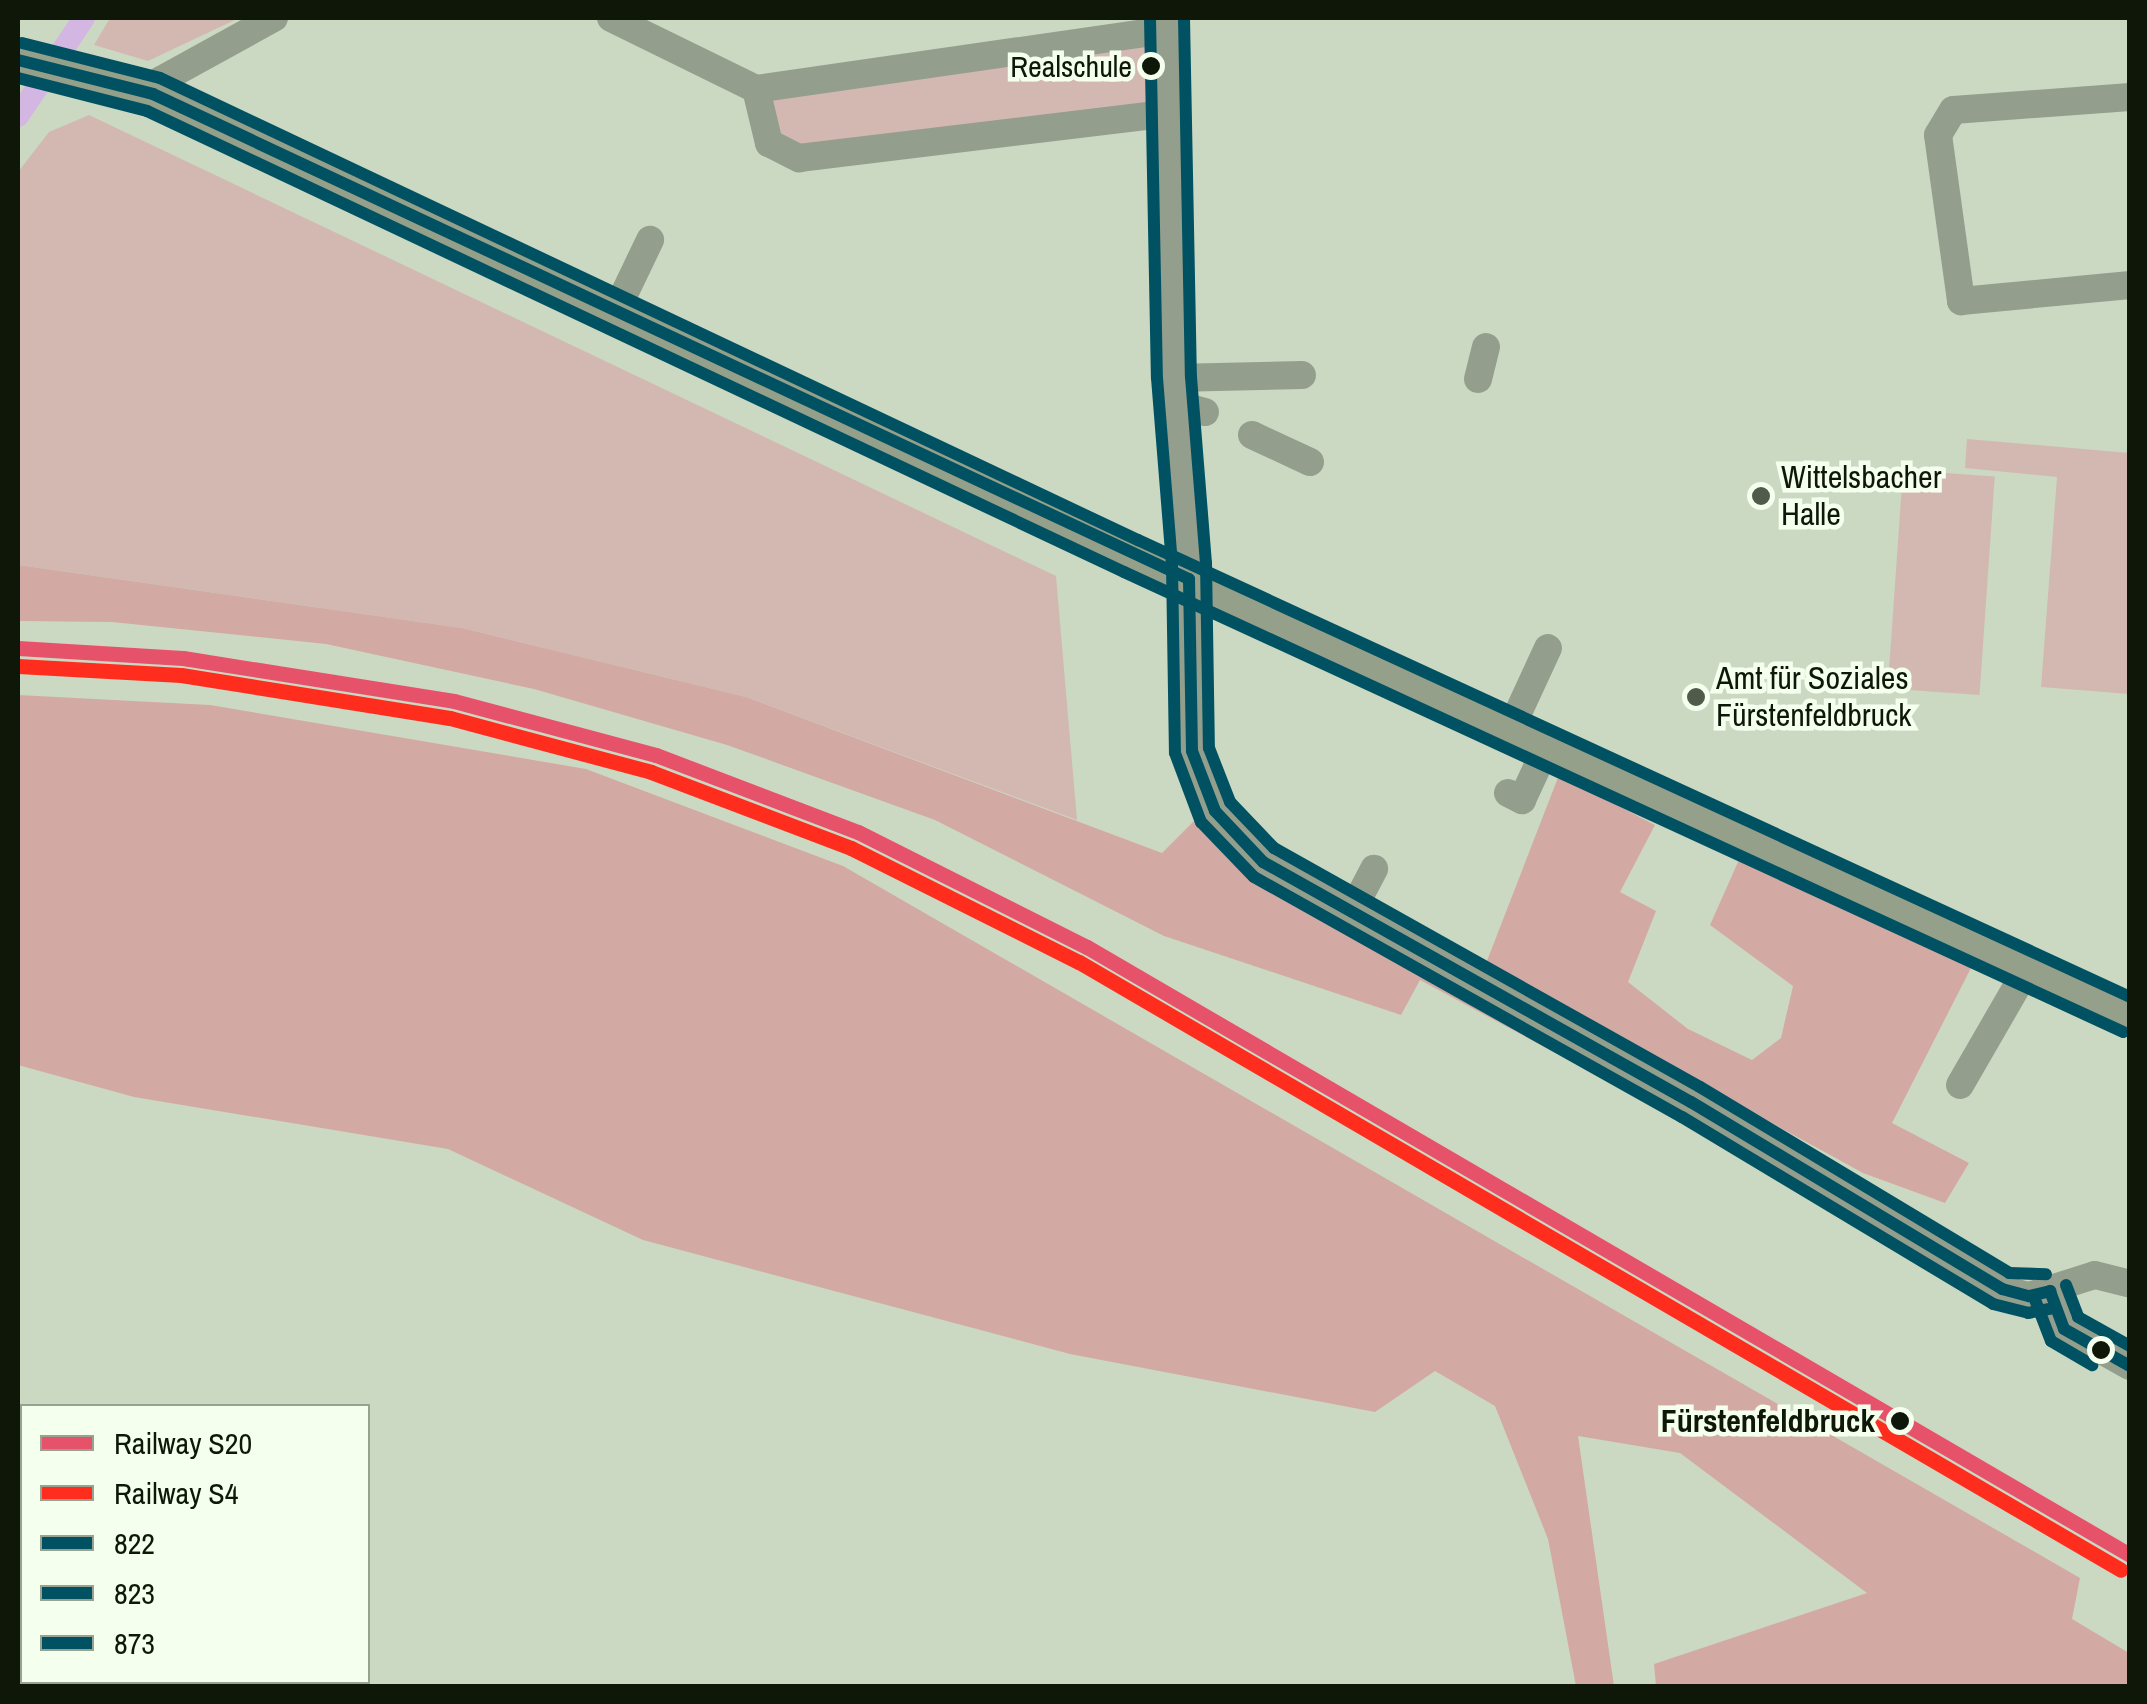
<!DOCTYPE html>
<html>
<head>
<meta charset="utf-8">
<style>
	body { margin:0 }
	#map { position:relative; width:2147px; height:1704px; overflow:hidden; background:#cbd9c3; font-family:"Archivo Narrow",sans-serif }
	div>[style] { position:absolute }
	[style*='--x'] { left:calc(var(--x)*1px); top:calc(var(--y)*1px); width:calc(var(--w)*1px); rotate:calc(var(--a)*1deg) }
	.green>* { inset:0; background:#d3b8b1; transform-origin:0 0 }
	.forest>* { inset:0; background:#d3a9a4 }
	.canal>* { height:22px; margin:-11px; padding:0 11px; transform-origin:11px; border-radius:11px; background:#d3b7e2 }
	.minor>* { height:28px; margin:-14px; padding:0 14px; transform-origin:14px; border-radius:14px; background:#949e8d }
	.major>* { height:32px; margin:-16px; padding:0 16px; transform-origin:16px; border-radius:16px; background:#94a08a }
	.bus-1>* { height:12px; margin:-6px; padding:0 6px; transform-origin:6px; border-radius:6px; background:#005262 }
	.bus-2>* { height:12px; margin:-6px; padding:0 6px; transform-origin:6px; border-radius:6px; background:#005262 }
	.bus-3>* { height:12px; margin:-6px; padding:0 6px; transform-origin:6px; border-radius:6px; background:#005262 }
	.rail-1>* { height:15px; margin:-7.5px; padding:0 7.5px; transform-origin:7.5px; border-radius:7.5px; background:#e7526b }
	.rail-2>* { height:15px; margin:-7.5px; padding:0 7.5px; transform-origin:7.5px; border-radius:7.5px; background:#ff2d1d }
	.dots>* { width:28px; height:28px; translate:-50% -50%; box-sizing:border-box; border:5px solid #f4ffed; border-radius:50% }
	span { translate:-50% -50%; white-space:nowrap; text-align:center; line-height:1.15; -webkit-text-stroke:9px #f4ffed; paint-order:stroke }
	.bus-label { font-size:30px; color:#0e1708 }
	.right { translate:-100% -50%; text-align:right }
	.poi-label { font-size:32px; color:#0e1708 }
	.left { translate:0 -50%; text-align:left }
	.stop-label { font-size:32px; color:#0e1708; font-weight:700 }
	.frame { position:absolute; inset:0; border:20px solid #0e1708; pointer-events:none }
	.legend { position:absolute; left:20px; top:1404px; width:350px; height:280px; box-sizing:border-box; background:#f4ffed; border:2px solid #98a291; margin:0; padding:12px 18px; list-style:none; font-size:30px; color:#0e1708 }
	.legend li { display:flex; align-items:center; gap:20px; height:50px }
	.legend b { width:50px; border:2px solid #98a291 }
</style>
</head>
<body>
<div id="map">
	<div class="green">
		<i style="clip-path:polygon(110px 18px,239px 18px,148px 61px,94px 45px)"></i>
		<i style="clip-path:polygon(1145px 46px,1150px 105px,801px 148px,779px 135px,772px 100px)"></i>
		<i style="clip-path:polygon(89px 115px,1056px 576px,1077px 820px,746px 697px,462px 628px,18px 565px,18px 172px,49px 132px)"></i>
		<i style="clip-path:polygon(1967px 439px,2129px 453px,2129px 694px,2041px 687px,2057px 477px,1965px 468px)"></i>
		<i style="left:1903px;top:470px;width:92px;height:219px;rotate:4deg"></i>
	</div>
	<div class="forest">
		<i style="clip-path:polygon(18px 565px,462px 628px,746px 697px,1162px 853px,1200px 815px,1257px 872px,1363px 938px,1669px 1104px,1667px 1113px,1420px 980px,1401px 1015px,1164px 936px,935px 820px,727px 745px,534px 689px,326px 644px,112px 622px,18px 621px)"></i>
		<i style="clip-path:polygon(18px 695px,210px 705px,586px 769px,843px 866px,2080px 1578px,2072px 1619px,2129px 1653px,2129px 1686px,1656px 1686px,1654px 1664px,1867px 1593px,1680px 1453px,1578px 1436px,1614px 1686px,1576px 1686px,1548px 1539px,1495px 1406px,1435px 1371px,1375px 1412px,1070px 1354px,643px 1240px,448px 1149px,134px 1097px,18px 1065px)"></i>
		<i style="clip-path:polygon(1559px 775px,1655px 825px,1620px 892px,1656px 911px,1628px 982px,1688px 1029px,1752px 1060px,1781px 1038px,1793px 986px,1710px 925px,1742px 853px,1973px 964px,1892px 1123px,1969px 1163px,1945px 1203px,1863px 1173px,1485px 966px)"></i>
	</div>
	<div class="canal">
		<i style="--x:18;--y:116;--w:118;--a:-56"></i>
	</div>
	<div class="minor">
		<i style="--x:611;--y:18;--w:161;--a:26.1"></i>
		<i style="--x:756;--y:89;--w:415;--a:-8.2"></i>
		<i style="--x:1167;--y:18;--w:360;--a:88.9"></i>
		<i style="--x:1174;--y:378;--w:187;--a:85.4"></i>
		<i style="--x:1189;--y:564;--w:187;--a:89.1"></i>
		<i style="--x:1192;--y:751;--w:64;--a:69"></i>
		<i style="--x:1215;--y:811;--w:70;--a:46.7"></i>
		<i style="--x:1263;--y:862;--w:491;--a:29.3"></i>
		<i style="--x:1691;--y:1102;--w:363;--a:31"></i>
		<i style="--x:2002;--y:1289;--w:28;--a:15"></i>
		<i style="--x:2029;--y:1296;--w:69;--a:-17.7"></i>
		<i style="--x:2095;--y:1275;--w:36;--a:14"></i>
		<i style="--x:756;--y:89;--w:56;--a:76.5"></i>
		<i style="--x:769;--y:143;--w:34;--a:27"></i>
		<i style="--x:799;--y:158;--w:374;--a:-6.9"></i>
		<i style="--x:153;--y:94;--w:16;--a:-60"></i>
		<i style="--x:161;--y:80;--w:129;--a:-28.8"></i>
		<i style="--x:2130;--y:97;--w:177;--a:175.8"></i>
		<i style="--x:1953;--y:110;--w:29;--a:121"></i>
		<i style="--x:1938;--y:135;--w:168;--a:82.1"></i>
		<i style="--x:1961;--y:301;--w:170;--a:-5.4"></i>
		<i style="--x:616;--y:311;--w:79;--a:-64.4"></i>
		<i style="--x:1174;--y:378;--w:128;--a:-1.3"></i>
		<i style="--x:1478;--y:379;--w:33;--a:-76"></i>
		<i style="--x:1175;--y:404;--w:31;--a:15"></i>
		<i style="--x:1252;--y:435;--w:64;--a:25"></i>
		<i style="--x:1511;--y:728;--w:88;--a:-65.2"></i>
		<i style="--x:1508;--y:793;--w:16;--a:27"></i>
		<i style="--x:1522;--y:800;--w:60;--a:-65.2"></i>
		<i style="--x:1351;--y:913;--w:50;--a:-62.4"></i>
		<i style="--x:1960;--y:1085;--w:134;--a:-60"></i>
		<i style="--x:2050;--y:1291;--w:40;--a:69.8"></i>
		<i style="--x:2064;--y:1329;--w:76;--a:29.3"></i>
	</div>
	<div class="major">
		<i style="--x:18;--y:60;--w:139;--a:14.1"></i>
		<i style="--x:153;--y:94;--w:1082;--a:25.29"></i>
		<i style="--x:1131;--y:556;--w:1100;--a:24.72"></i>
	</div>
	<div class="bus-1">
		<i style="--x:18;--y:60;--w:139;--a:14.1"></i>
		<i style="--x:153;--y:94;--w:1144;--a:25.09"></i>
		<i style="--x:1189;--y:579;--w:172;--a:89"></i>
		<i style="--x:1192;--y:751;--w:64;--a:69"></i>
		<i style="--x:1215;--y:811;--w:70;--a:46.7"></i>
		<i style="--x:1263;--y:862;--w:491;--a:29.3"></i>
		<i style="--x:1691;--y:1102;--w:363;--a:31"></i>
		<i style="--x:2002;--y:1289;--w:28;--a:15"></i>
		<i style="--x:2029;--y:1296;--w:22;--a:-13"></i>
		<i style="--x:2050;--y:1291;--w:40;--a:69.8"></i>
		<i style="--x:2064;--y:1329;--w:76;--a:29.3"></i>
	</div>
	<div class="bus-2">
		<i style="--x:1150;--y:18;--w:360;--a:88.9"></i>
		<i style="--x:1157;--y:378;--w:188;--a:85.4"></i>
		<i style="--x:1172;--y:565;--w:188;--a:89.1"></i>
		<i style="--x:1175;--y:753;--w:74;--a:69.4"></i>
		<i style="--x:1201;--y:822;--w:76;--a:46.1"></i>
		<i style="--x:1254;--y:877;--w:491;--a:29.3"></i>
		<i style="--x:1682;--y:1117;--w:363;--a:31"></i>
		<i style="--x:1993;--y:1304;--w:36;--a:14"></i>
		<i style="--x:2028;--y:1313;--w:26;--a:-11"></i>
		<i style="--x:18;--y:78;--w:133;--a:14.3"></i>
		<i style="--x:147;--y:111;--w:1080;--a:25.26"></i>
		<i style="--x:1124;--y:572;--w:1100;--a:24.72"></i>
		<i style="--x:2034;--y:1297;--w:47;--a:68.9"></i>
		<i style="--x:2051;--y:1341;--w:48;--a:30.3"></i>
	</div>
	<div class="bus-3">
		<i style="--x:1184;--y:18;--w:359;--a:88.9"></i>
		<i style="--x:1191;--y:377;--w:187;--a:85.4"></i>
		<i style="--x:1206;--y:563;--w:185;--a:89.1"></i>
		<i style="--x:1209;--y:748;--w:58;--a:68.7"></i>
		<i style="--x:1230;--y:802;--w:64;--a:46.3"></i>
		<i style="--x:1274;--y:848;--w:488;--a:29.3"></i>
		<i style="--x:1700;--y:1087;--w:361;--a:31"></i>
		<i style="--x:2009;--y:1273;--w:37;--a:2"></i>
		<i style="--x:22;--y:43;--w:142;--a:14.2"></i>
		<i style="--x:160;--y:78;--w:1082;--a:25.29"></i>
		<i style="--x:1138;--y:540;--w:1092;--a:24.73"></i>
		<i style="--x:2066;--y:1285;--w:34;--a:69"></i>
		<i style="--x:2078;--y:1317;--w:60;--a:29.1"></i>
	</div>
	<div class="rail-1">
		<i style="--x:18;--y:648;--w:165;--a:3.5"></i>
		<i style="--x:183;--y:658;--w:274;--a:9"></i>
		<i style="--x:454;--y:701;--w:209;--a:15"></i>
		<i style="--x:656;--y:755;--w:216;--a:20.9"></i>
		<i style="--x:858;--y:832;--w:256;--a:26.7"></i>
		<i style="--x:1087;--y:947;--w:1207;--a:30.24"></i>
	</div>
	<div class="rail-2">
		<i style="--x:18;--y:666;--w:163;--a:3.2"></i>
		<i style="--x:181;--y:675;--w:272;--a:9.1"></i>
		<i style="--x:450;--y:718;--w:208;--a:15"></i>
		<i style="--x:651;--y:772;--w:214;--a:20.8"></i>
		<i style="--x:851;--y:848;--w:255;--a:26.6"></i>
		<i style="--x:1079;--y:962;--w:1206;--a:30.26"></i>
	</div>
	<div class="dots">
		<i style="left:1151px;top:66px;background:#0e1708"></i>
		<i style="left:1761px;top:496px;background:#505b49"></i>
		<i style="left:1696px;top:697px;background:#505b49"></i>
		<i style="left:2101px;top:1350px;background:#0e1708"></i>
		<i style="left:1900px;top:1421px;background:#0e1708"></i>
	</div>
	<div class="bus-label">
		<span class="right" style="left:1132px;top:66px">Realschule</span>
	</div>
	<div class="poi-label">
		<span class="left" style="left:1781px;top:496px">Wittelsbacher<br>Halle</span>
		<span class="left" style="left:1716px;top:697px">Amt für Soziales<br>Fürstenfeldbruck</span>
	</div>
	<div class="stop-label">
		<span class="right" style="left:1875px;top:1421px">Fürstenfeldbruck</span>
	</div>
	<div class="frame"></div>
	<ul class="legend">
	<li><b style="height:12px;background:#e7526b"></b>Railway S20</li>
	<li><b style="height:12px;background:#ff2d1d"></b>Railway S4</li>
	<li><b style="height:12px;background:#005262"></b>822</li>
	<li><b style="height:12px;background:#005262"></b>823</li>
	<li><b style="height:12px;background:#005262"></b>873</li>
	</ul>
</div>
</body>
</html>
